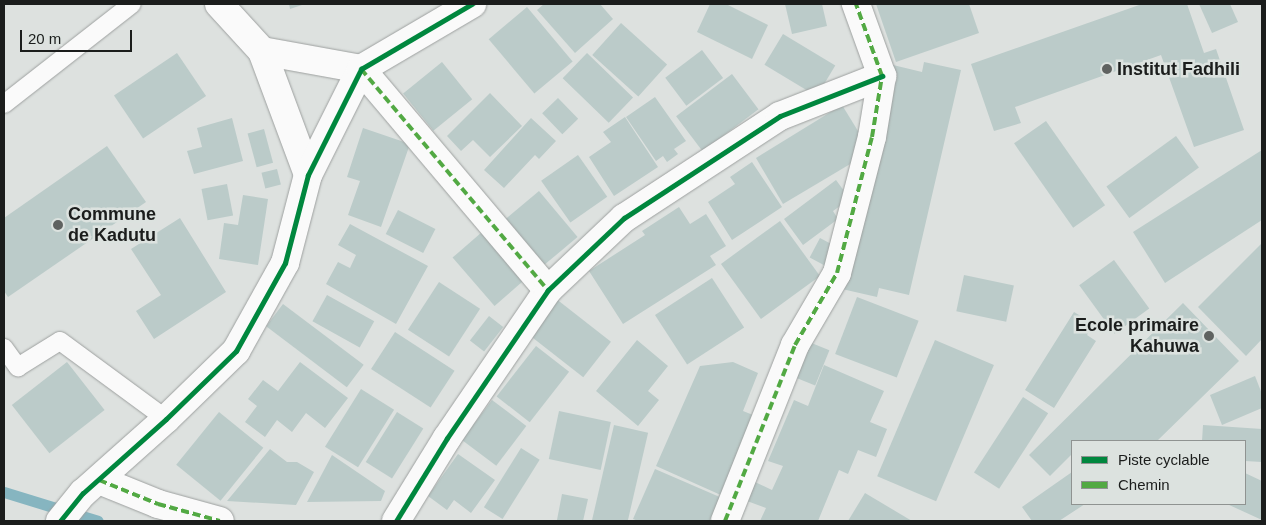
<!DOCTYPE html>
<html>
<head>
<meta charset="utf-8">
<style>
	body { margin:0 }
	#map { position:relative; width:1266px; height:525px; overflow:hidden; background:#dde1df; font-family:Helvetica,sans-serif }
	div>[style] { position:absolute }
	[style*='--x'] { left:calc(var(--x)*1px); top:calc(var(--y)*1px); width:calc(var(--w)*1px); rotate:calc(var(--a)*1deg) }
	.stream>* { height:11px; margin:-5.5px; padding:0 5.5px; transform-origin:5.5px; border-radius:5.5px; background:#86b5c0 }
	.building>* { inset:0; background:#bbcbc9; transform-origin:0 0 }
	.roads { filter:drop-shadow(0 0 1px #9da09f) drop-shadow(0 0 1px #9da09f) }
	.lane>* { height:18px; margin:-9px; padding:0 9px; transform-origin:9px; border-radius:9px; background:#fafafa }
	.street>* { height:28px; margin:-14px; padding:0 14px; transform-origin:14px; border-radius:14px; background:#fafafa }
	.quiet>* { height:4px; margin-top:-2px; transform-origin:0; background:repeating-linear-gradient(90deg,#52a943 0 8px,transparent 0 12px) }
	.cycleway>* { height:5px; margin:-2.5px; padding:0 2.5px; transform-origin:2.5px; border-radius:2.5px; background:#00873e }
	.dots>* { width:14px; height:14px; translate:-50% -50%; box-sizing:border-box; border:2px solid #dce2df; border-radius:50% }
	span { translate:-50% -50%; white-space:nowrap; text-align:center; line-height:1.15; -webkit-text-stroke:5px #dce2df; paint-order:stroke }
	.poi-label { font-size:18px; color:#1b1d1c; font-weight:700 }
	.left { translate:0 -50%; text-align:left }
	.right { translate:-100% -50%; text-align:right }
	.frame { position:absolute; inset:0; border:5px solid #1b1d1c; pointer-events:none }
	.legend { position:absolute; left:1071px; top:440px; width:175px; height:65px; box-sizing:border-box; background:#dce2df; border:1px solid #8f9391; margin:0; padding:6px 9px; list-style:none; font-size:15px; color:#1b1d1c }
	.legend li { display:flex; align-items:center; gap:10px; height:25px }
	.legend b { width:25px; border:1px solid #8f9391 }
	.scale { position:absolute; left:20px; top:30px; width:112px; height:22px; box-sizing:border-box; border:2px solid #1b1d1c; border-top:0; padding-left:6px; font-size:15px; line-height:18px; white-space:nowrap; color:#1b1d1c; -webkit-text-stroke:4px #dce2df; paint-order:stroke }
</style>
</head>
<body>
<div id="map">
	<div class="stream">
		<i style="--x:4;--y:492;--w:98;--a:17.1"></i>
	</div>
	<div class="building">
		<i style="clip-path:polygon(289px 4px,305px 4px,290px 9px)"></i>
		<i style="clip-path:polygon(544px 4px,600px 4px,613px 19px,575px 53px,537px 10px)"></i>
		<i style="clip-path:polygon(710px 4px,726px 4px,768px 25px,752px 59px,697px 32px)"></i>
		<i style="clip-path:polygon(785px 4px,822px 4px,827px 26px,792px 34px)"></i>
		<i style="clip-path:polygon(876px 4px,969px 4px,979px 33px,896px 62px)"></i>
		<i style="clip-path:polygon(1142px 4px,1187px 4px,1204px 53px,1216px 49px,1244px 130px,1194px 147px,1161px 55px,1015px 107px,1021px 123px,994px 131px,971px 64px)"></i>
		<i style="clip-path:polygon(1199px 4px,1230px 4px,1238px 22px,1212px 33px)"></i>
		<i style="left:527px;top:7px;width:71px;height:50px;rotate:50deg"></i>
		<i style="left:621px;top:23px;width:62px;height:43px;rotate:42deg"></i>
		<i style="left:783px;top:34px;width:61px;height:36px;rotate:31deg"></i>
		<i style="left:702px;top:50px;width:35px;height:46px;rotate:53deg"></i>
		<i style="left:177px;top:53px;width:52px;height:76px;rotate:56deg"></i>
		<i style="left:587px;top:53px;width:64px;height:35px;rotate:44deg"></i>
		<i style="left:442px;top:62px;width:48px;height:50px;rotate:51deg"></i>
		<i style="clip-path:polygon(924px 62px,961px 70px,909px 295px,879px 288px,877px 297px,842px 289px,893px 65px,922px 72px)"></i>
		<i style="left:732px;top:74px;width:44px;height:70px;rotate:53deg"></i>
		<i style="clip-path:polygon(490px 93px,522px 126px,490px 157px,473px 140px,461px 151px,447px 136px)"></i>
		<i style="clip-path:polygon(655px 97px,686px 141px,674px 149px,678px 154px,667px 162px,663px 156px,656px 161px,626px 117px)"></i>
		<i style="left:558px;top:98px;width:29px;height:22px;rotate:46deg"></i>
		<i style="clip-path:polygon(842px 105px,858px 131px,862px 157px,783px 204px,756px 158px)"></i>
		<i style="clip-path:polygon(625px 117px,658px 167px,614px 196px,589px 157px,611px 142px,603px 132px)"></i>
		<i style="clip-path:polygon(232px 118px,243px 161px,194px 174px,187px 151px,202px 147px,197px 128px)"></i>
		<i style="clip-path:polygon(531px 118px,556px 141px,539px 159px,535px 155px,504px 188px,484px 170px)"></i>
		<i style="left:1046px;top:121px;width:103px;height:39px;rotate:55deg"></i>
		<i style="clip-path:polygon(363px 128px,410px 144px,381px 227px,348px 215px,360px 181px,347px 177px)"></i>
		<i style="left:264px;top:129px;width:35px;height:17px;rotate:75deg"></i>
		<i style="left:1176px;top:136px;width:39px;height:86px;rotate:54deg"></i>
		<i style="clip-path:polygon(107px 146px,146px 202px,8px 297px,4px 291px,4px 218px)"></i>
		<i style="clip-path:polygon(1262px 150px,1262px 220px,1165px 283px,1133px 232px)"></i>
		<i style="left:578px;top:155px;width:51px;height:45px;rotate:55deg"></i>
		<i style="clip-path:polygon(752px 162px,782px 207px,732px 240px,708px 202px,735px 184px,730px 177px)"></i>
		<i style="left:277px;top:169px;width:16px;height:16px;rotate:76deg"></i>
		<i style="clip-path:polygon(836px 180px,850px 199px,833px 211px,838px 219px,803px 245px,784px 219px)"></i>
		<i style="left:227px;top:184px;width:32px;height:26px;rotate:79deg"></i>
		<i style="left:539px;top:191px;width:60px;height:43px;rotate:50deg"></i>
		<i style="clip-path:polygon(243px 195px,268px 199px,258px 265px,219px 259px,224px 223px,238px 225px)"></i>
		<i style="clip-path:polygon(679px 207px,690px 224px,706px 214px,726px 246px,710px 256px,716px 265px,623px 324px,589px 271px,645px 235px,642px 231px)"></i>
		<i style="left:398px;top:210px;width:42px;height:27px;rotate:27deg"></i>
		<i style="clip-path:polygon(180px 218px,226px 292px,154px 339px,136px 311px,161px 295px,131px 249px)"></i>
		<i style="left:780px;top:221px;width:68px;height:73px;rotate:54deg"></i>
		<i style="clip-path:polygon(350px 224px,428px 266px,396px 324px,326px 284px,338px 262px,350px 268px,356px 255px,338px 245px)"></i>
		<i style="left:482px;top:232px;width:64px;height:39px;rotate:49deg"></i>
		<i style="left:820px;top:238px;width:17px;height:22px;rotate:28deg"></i>
		<i style="clip-path:polygon(1262px 243px,1262px 339px,1246px 356px,1198px 307px)"></i>
		<i style="left:1114px;top:260px;width:60px;height:43px;rotate:54deg"></i>
		<i style="left:964px;top:275px;width:51px;height:37px;rotate:12deg"></i>
		<i style="left:712px;top:278px;width:59px;height:68px;rotate:57deg"></i>
		<i style="left:439px;top:282px;width:49px;height:57px;rotate:33deg"></i>
		<i style="left:327px;top:295px;width:54px;height:30px;rotate:29deg"></i>
		<i style="left:857px;top:297px;width:66px;height:61px;rotate:21deg"></i>
		<i style="left:555px;top:298px;width:71px;height:45px;rotate:38deg"></i>
		<i style="clip-path:polygon(1183px 303px,1239px 361px,1157px 441px,1072px 441px,1072px 454px,1050px 476px,1029px 455px)"></i>
		<i style="left:283px;top:304px;width:101px;height:28px;rotate:37deg"></i>
		<i style="clip-path:polygon(1074px 312px,1094px 324px,1087px 335px,1096px 341px,1054px 408px,1025px 390px)"></i>
		<i style="left:489px;top:316px;width:18px;height:31px;rotate:38deg"></i>
		<i style="left:395px;top:332px;width:71px;height:44px;rotate:33deg"></i>
		<i style="clip-path:polygon(637px 340px,668px 366px,648px 391px,659px 400px,638px 426px,596px 391px)"></i>
		<i style="left:935px;top:340px;width:64px;height:148px;rotate:23deg"></i>
		<i style="left:809px;top:342px;width:22px;height:38px;rotate:22deg"></i>
		<i style="left:536px;top:346px;width:42px;height:64px;rotate:38deg"></i>
		<i style="left:67px;top:362px;width:61px;height:70px;rotate:52deg"></i>
		<i style="clip-path:polygon(300px 362px,348px 398px,325px 428px,306px 413px,292px 432px,277px 420px,265px 437px,245px 422px,257px 406px,248px 399px,263px 380px,278px 391px)"></i>
		<i style="clip-path:polygon(733px 362px,758px 373px,743px 411px,758px 417px,723px 496px,656px 466px,700px 366px)"></i>
		<i style="clip-path:polygon(824px 365px,884px 391px,870px 422px,887px 429px,876px 457px,858px 450px,848px 474px,839px 470px,818px 521px,760px 521px,766px 508px,747px 501px,755px 482px,772px 490px,783px 466px,768px 461px,794px 400px,808px 406px)"></i>
		<i style="clip-path:polygon(1255px 376px,1262px 394px,1262px 408px,1222px 425px,1210px 395px)"></i>
		<i style="left:361px;top:389px;width:39px;height:68px;rotate:32deg"></i>
		<i style="left:1023px;top:397px;width:30px;height:90px;rotate:33deg"></i>
		<i style="left:492px;top:400px;width:43px;height:50px;rotate:37deg"></i>
		<i style="left:559px;top:411px;width:53px;height:49px;rotate:12deg"></i>
		<i style="left:219px;top:412px;width:57px;height:68px;rotate:39deg"></i>
		<i style="left:397px;top:412px;width:31px;height:59px;rotate:32deg"></i>
		<i style="left:614px;top:425px;width:35px;height:98px;rotate:13deg"></i>
		<i style="clip-path:polygon(1203px 425px,1262px 429px,1262px 462px,1245px 461px,1245px 441px,1202px 441px)"></i>
		<i style="left:521px;top:448px;width:22px;height:70px;rotate:32deg"></i>
		<i style="clip-path:polygon(270px 449px,287px 462px,297px 462px,314px 472px,296px 505px,227px 501px)"></i>
		<i style="clip-path:polygon(458px 454px,495px 480px,471px 513px,454px 500px,447px 510px,428px 496px)"></i>
		<i style="clip-path:polygon(332px 455px,385px 491px,381px 501px,307px 502px)"></i>
		<i style="clip-path:polygon(655px 469px,722px 498px,712px 521px,638px 521px,633px 519px)"></i>
		<i style="clip-path:polygon(1072px 472px,1072px 504px,1085px 504px,1059px 521px,1032px 521px,1022px 507px)"></i>
		<i style="clip-path:polygon(1245px 473px,1262px 481px,1262px 520px,1227px 504px,1245px 504px)"></i>
		<i style="clip-path:polygon(865px 493px,912px 521px,848px 521px)"></i>
		<i style="clip-path:polygon(562px 494px,588px 499px,583px 521px,557px 520px)"></i>
	</div>
	<div class="roads">
		<div class="lane">
			<i style="--x:4;--y:104;--w:162;--a:-38"></i>
			<i style="--x:4;--y:348;--w:24;--a:54"></i>
			<i style="--x:18;--y:367;--w:49;--a:-31.8"></i>
			<i style="--x:60;--y:341;--w:132;--a:36.3"></i>
		</div>
		<div class="street">
			<i style="--x:219;--y:4;--w:64;--a:47.5"></i>
			<i style="--x:262;--y:51;--w:132;--a:69.6"></i>
			<i style="--x:262;--y:51;--w:101;--a:10.3"></i>
			<i style="--x:361;--y:69;--w:289;--a:49.8"></i>
			<i style="--x:99;--y:480;--w:64;--a:22.1"></i>
			<i style="--x:158;--y:504;--w:64;--a:15.3"></i>
			<i style="--x:60;--y:521;--w:36;--a:-51"></i>
			<i style="--x:83;--y:493;--w:111;--a:-41.7"></i>
			<i style="--x:166;--y:419;--w:98;--a:-44.2"></i>
			<i style="--x:236;--y:351;--w:101;--a:-60.9"></i>
			<i style="--x:285;--y:263;--w:91;--a:-75.4"></i>
			<i style="--x:308;--y:175;--w:119;--a:-63.4"></i>
			<i style="--x:361;--y:69;--w:129;--a:-30.4"></i>
			<i style="--x:396;--y:521;--w:97;--a:-58.4"></i>
			<i style="--x:447;--y:438;--w:179;--a:-55.7"></i>
			<i style="--x:548;--y:290;--w:105;--a:-43.5"></i>
			<i style="--x:624;--y:218;--w:186;--a:-33.2"></i>
			<i style="--x:780;--y:116;--w:110;--a:-21.4"></i>
			<i style="--x:725;--y:521;--w:189;--a:-68.3"></i>
			<i style="--x:795;--y:345;--w:83;--a:-59.7"></i>
			<i style="--x:837;--y:273;--w:140;--a:-75.6"></i>
			<i style="--x:872;--y:137;--w:62;--a:-80.7"></i>
			<i style="--x:882;--y:76;--w:77;--a:-109.9"></i>
		</div>
	</div>
	<div class="quiet">
		<i style="--x:361;--y:69;--w:289;--a:49.8"></i>
		<i style="--x:99;--y:480;--w:64;--a:22.1"></i>
		<i style="--x:158;--y:504;--w:64;--a:15.3"></i>
		<i style="--x:725;--y:521;--w:189;--a:-68.3"></i>
		<i style="--x:795;--y:345;--w:83;--a:-59.7"></i>
		<i style="--x:837;--y:273;--w:140;--a:-75.6"></i>
		<i style="--x:872;--y:137;--w:62;--a:-80.7"></i>
		<i style="--x:882;--y:76;--w:77;--a:-109.9"></i>
	</div>
	<div class="cycleway">
		<i style="--x:60;--y:521;--w:36;--a:-51"></i>
		<i style="--x:83;--y:493;--w:111;--a:-41.7"></i>
		<i style="--x:166;--y:419;--w:98;--a:-44.2"></i>
		<i style="--x:236;--y:351;--w:101;--a:-60.9"></i>
		<i style="--x:285;--y:263;--w:91;--a:-75.4"></i>
		<i style="--x:308;--y:175;--w:119;--a:-63.4"></i>
		<i style="--x:361;--y:69;--w:129;--a:-30.4"></i>
		<i style="--x:396;--y:521;--w:97;--a:-58.4"></i>
		<i style="--x:447;--y:438;--w:179;--a:-55.7"></i>
		<i style="--x:548;--y:290;--w:105;--a:-43.5"></i>
		<i style="--x:624;--y:218;--w:186;--a:-33.2"></i>
		<i style="--x:780;--y:116;--w:110;--a:-21.4"></i>
	</div>
	<div class="dots">
		<i style="left:1107px;top:69px;background:#5f6260"></i>
		<i style="left:58px;top:225px;background:#5f6260"></i>
		<i style="left:1209px;top:336px;background:#5f6260"></i>
	</div>
	<div class="poi-label">
		<span class="left" style="left:1117px;top:69px">Institut Fadhili</span>
		<span class="left" style="left:68px;top:225px">Commune<br>de Kadutu</span>
		<span class="right" style="left:1199px;top:336px">Ecole primaire<br>Kahuwa</span>
	</div>
	<div class="frame"></div>
	<ul class="legend">
	<li><b style="height:6px;background:#00873e"></b>Piste cyclable</li>
	<li><b style="height:6px;background:#52a943"></b>Chemin</li>
	</ul>
	<div class="scale">20 m</div>
</div>
</body>
</html>
